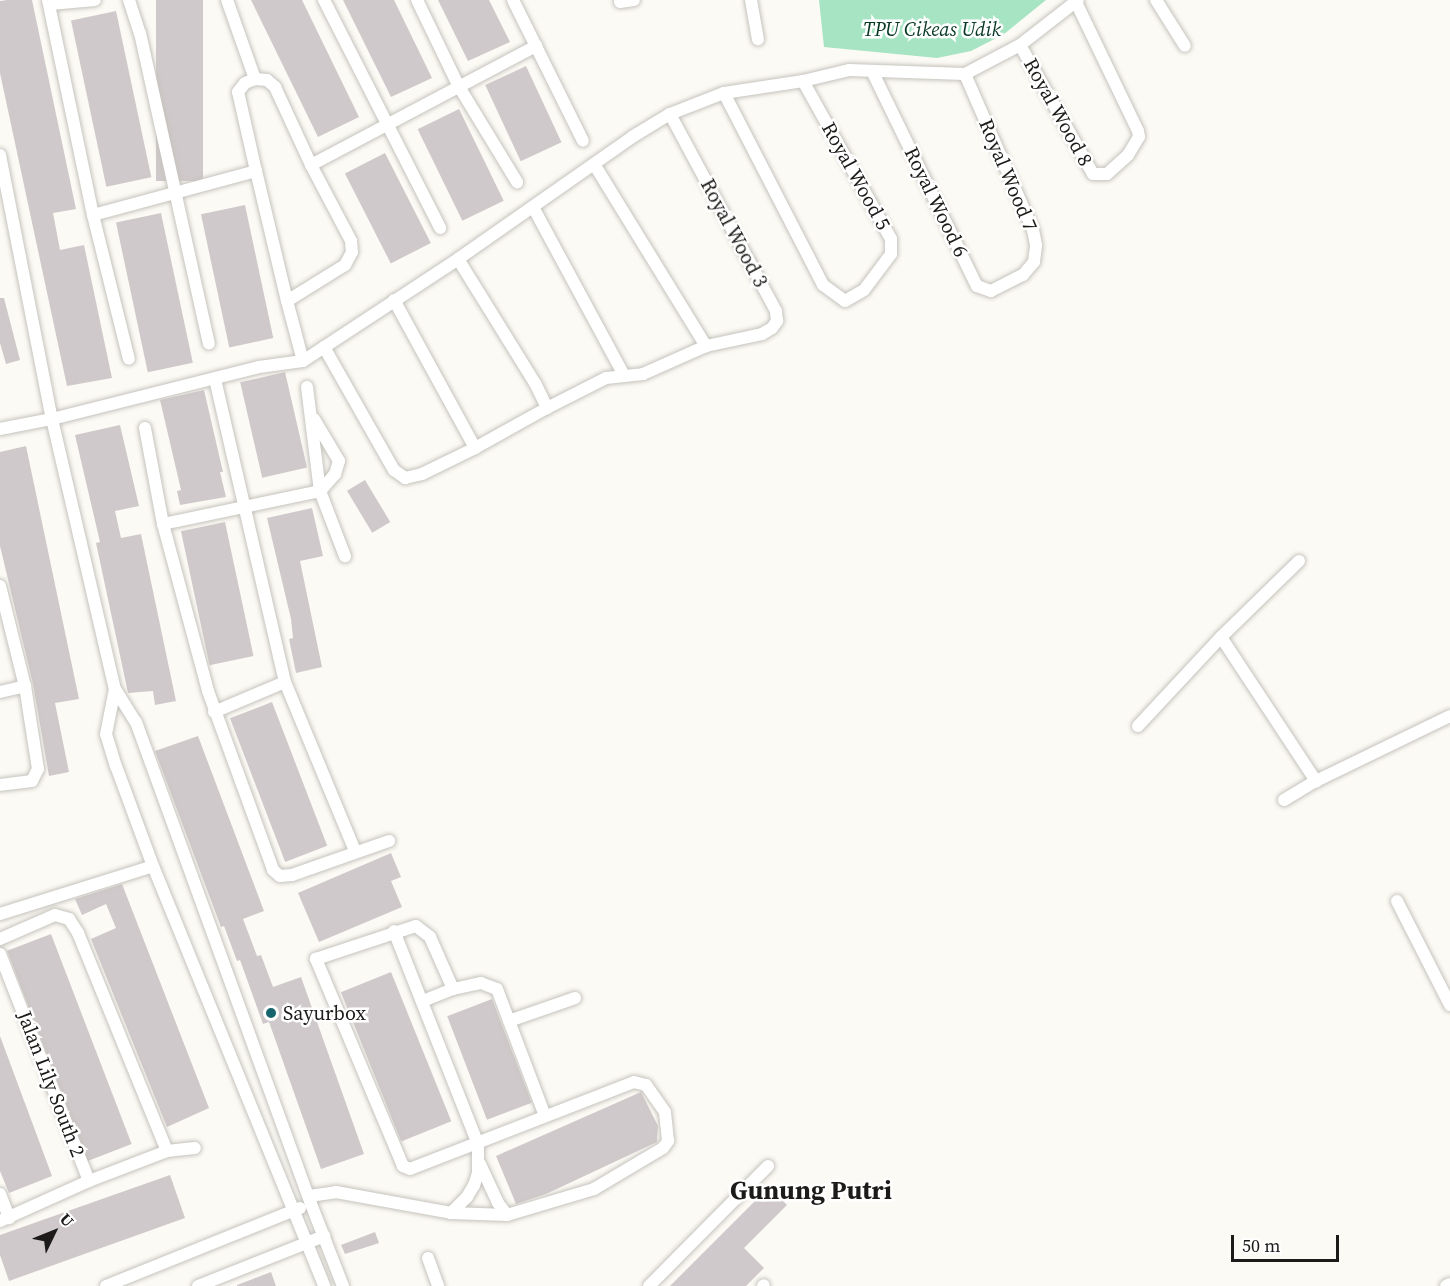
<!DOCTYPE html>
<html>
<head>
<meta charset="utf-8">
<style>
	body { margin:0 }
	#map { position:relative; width:1450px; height:1286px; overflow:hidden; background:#fcfaf4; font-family:"Source Serif 4",serif }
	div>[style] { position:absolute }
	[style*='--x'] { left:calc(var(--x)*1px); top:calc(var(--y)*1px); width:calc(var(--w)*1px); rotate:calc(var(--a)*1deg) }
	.green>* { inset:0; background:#a7e4c3 }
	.building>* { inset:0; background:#d0c9cb; transform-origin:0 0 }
	.roads { filter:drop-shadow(0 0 2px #c5c3bd) drop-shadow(0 0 2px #c5c3bd) }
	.minor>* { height:12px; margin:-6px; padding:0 6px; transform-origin:6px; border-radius:6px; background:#fff }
	.dots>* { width:16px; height:16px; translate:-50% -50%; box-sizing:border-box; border:3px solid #fff; border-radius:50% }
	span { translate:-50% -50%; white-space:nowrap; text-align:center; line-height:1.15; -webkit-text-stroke:5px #fff; paint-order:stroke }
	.park-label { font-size:20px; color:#093925; font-style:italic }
	.street-label { font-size:20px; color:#1c1b19 }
	.poi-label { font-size:20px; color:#1c1b19 }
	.left { translate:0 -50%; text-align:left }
	.district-label { font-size:26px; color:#1c1b19; font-weight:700 }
	.north { position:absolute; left:24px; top:1202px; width:60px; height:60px; -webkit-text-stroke:4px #fff; paint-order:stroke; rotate:47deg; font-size:16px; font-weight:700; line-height:24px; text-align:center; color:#1c1b19 }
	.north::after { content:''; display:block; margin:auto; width:21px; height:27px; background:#1c1b19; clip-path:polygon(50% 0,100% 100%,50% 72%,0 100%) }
	.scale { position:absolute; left:1231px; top:1235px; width:108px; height:27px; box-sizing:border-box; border:3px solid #1c1b19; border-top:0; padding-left:8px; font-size:18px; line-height:21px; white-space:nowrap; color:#1c1b19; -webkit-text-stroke:4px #fff; paint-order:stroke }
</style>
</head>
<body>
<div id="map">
	<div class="green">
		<i style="clip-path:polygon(819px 0,1046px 0,1004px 34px,971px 51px,937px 58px,824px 47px)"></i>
	</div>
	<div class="building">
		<i style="clip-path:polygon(7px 0,32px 0,76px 209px,53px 213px,60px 250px,84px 245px,112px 378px,67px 386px,0 73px,0 1px)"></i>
		<i style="left:156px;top:0;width:47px;height:181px"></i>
		<i style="clip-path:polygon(251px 0,302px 0,359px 117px,318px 137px)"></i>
		<i style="clip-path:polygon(343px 0,394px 0,432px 78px,391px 97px)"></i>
		<i style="clip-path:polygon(438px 0,489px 0,510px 42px,468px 61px)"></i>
		<i style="left:116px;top:11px;width:170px;height:46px;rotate:78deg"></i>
		<i style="left:526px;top:66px;width:84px;height:45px;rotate:65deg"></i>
		<i style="left:459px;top:109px;width:102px;height:46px;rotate:64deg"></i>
		<i style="left:385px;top:153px;width:101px;height:45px;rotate:63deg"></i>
		<i style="left:245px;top:205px;width:136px;height:45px;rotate:78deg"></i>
		<i style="left:161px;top:213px;width:153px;height:46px;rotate:78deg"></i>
		<i style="clip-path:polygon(0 298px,4px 298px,20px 360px,6px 364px,0 343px)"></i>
		<i style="left:285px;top:372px;width:98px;height:46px;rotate:77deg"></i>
		<i style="clip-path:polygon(204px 390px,223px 472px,220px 472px,226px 497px,180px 505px,177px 491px,181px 490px,160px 400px)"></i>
		<i style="clip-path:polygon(120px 425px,139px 506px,115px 511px,121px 538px,141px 534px,176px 701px,155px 705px,153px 691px,128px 693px,96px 543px,100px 542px,75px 435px)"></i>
		<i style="clip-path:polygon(26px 446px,79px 699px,55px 703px,69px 772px,49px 776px,33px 684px,0 546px,0 452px)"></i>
		<i style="left:365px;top:480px;width:49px;height:21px;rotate:59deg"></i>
		<i style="clip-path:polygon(312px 508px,323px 556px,300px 561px,322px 667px,296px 673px,289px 639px,293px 638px,291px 619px,267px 518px)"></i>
		<i style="left:225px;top:522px;width:137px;height:45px;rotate:78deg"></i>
		<i style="left:272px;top:702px;width:154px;height:45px;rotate:69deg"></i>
		<i style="clip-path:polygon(198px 736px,264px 911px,243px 919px,257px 956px,261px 955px,273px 987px,301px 977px,364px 1154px,321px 1169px,269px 1022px,263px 1024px,240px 960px,237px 961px,224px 926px,221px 927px,155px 751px)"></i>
		<i style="clip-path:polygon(391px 853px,401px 877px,391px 881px,402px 907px,319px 942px,298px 893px)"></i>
		<i style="clip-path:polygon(122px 884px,209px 1108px,167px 1127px,91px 939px,116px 928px,106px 904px,82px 915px,75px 899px)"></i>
		<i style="left:51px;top:934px;width:225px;height:47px;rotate:69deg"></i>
		<i style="left:391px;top:972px;width:161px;height:54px;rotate:68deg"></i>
		<i style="left:492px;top:999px;width:111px;height:48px;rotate:69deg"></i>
		<i style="clip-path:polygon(0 1036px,52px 1176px,9px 1193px,0 1171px)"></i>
		<i style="clip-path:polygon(641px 1092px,658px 1126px,657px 1142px,546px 1194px,516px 1204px,496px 1156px)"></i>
		<i style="clip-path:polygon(170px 1175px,185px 1218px,9px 1281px,0 1255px,0 1235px)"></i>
		<i style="clip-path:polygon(769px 1187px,787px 1205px,744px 1248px,764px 1268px,746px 1286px,670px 1286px)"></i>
		<i style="clip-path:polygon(375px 1232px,379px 1243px,345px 1254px,341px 1245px)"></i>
		<i style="clip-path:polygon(271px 1272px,276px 1286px,237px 1286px,237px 1285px)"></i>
	</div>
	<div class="roads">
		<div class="minor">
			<i style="--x:48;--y:0;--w:220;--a:78.2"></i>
			<i style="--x:93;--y:215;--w:148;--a:76"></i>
			<i style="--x:129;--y:0;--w:35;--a:72"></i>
			<i style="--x:140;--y:33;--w:318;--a:77.5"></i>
			<i style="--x:227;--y:0;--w:84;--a:70.5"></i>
			<i style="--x:324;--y:0;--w:256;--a:63"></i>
			<i style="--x:417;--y:0;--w:94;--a:64.2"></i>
			<i style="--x:458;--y:85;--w:114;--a:58.7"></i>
			<i style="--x:513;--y:0;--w:157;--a:63.6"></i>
			<i style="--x:751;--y:0;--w:40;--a:80"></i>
			<i style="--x:1156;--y:0;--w:54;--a:57.8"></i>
			<i style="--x:620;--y:2;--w:14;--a:-8"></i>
			<i style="--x:50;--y:4;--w:45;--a:-5.1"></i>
			<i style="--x:1020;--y:45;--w:148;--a:60.5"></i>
			<i style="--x:1093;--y:174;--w:14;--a:0"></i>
			<i style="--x:1107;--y:174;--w:28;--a:-42"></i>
			<i style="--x:1128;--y:155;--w:21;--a:-59"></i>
			<i style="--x:1139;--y:137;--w:6;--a:-99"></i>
			<i style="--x:1138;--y:131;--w:143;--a:-115.7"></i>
			<i style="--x:873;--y:73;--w:237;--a:64"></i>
			<i style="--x:977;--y:286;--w:15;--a:20"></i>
			<i style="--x:991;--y:291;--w:36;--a:-27"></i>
			<i style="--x:1023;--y:275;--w:17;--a:-50"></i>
			<i style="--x:1034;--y:262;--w:17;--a:-83"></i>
			<i style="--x:1036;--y:245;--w:15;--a:-101"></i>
			<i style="--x:1033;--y:230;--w:170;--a:-113.6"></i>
			<i style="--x:724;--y:93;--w:216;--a:62.7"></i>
			<i style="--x:823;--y:285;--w:27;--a:36"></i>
			<i style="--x:845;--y:301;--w:22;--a:-30"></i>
			<i style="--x:864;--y:290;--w:45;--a:-53.1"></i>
			<i style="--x:891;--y:254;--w:15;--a:-90"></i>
			<i style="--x:891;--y:239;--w:181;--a:-119.1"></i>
			<i style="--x:0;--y:155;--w:269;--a:78.9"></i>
			<i style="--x:52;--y:419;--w:277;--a:76.9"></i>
			<i style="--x:115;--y:689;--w:39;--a:58"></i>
			<i style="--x:136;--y:722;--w:513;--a:70.05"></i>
			<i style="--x:311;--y:1204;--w:88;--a:68.7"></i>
			<i style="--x:594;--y:164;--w:214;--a:58.4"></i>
			<i style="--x:311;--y:165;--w:255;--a:-27.9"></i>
			<i style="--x:533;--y:207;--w:191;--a:61.6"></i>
			<i style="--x:93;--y:215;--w:169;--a:-15.1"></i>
			<i style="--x:458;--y:259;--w:146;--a:58.2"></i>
			<i style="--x:535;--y:383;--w:28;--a:64"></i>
			<i style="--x:547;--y:408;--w:66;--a:-27"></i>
			<i style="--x:606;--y:378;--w:37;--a:-6"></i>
			<i style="--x:643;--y:374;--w:69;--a:-24"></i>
			<i style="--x:706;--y:346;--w:57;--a:-12.1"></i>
			<i style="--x:762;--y:334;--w:12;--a:-31"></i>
			<i style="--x:772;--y:328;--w:9;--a:-54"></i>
			<i style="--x:777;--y:321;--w:10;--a:-96"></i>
			<i style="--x:776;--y:311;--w:224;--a:-118.3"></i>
			<i style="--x:394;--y:300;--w:169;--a:61.3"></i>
			<i style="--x:324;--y:347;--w:142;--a:60.4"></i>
			<i style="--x:394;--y:470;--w:14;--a:36"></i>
			<i style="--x:405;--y:478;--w:17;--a:-13"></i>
			<i style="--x:422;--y:474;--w:59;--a:-26.1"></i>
			<i style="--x:475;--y:448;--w:82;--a:-29.1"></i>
			<i style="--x:303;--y:361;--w:186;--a:-33.3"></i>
			<i style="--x:458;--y:259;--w:213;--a:-35"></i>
			<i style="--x:632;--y:137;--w:44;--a:-31.2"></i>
			<i style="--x:670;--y:114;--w:58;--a:-21.3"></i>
			<i style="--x:724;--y:93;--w:80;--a:-8.6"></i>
			<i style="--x:803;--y:81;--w:47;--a:-13.4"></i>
			<i style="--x:849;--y:70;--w:116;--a:2"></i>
			<i style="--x:965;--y:74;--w:62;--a:-27.8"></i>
			<i style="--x:1020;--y:45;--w:73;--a:-37.8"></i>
			<i style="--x:215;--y:379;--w:311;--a:77"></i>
			<i style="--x:285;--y:682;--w:183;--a:67.5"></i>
			<i style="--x:307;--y:387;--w:105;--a:82.9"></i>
			<i style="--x:314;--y:419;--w:49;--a:59.2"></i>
			<i style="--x:339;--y:461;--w:14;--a:107"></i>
			<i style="--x:335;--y:474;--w:23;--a:131"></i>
			<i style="--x:145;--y:428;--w:98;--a:79.4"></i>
			<i style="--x:163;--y:524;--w:173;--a:74.9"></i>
			<i style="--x:208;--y:691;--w:190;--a:70"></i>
			<i style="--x:273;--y:870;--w:9;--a:41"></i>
			<i style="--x:280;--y:876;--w:12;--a:-5"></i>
			<i style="--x:292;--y:875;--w:103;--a:-19.3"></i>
			<i style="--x:0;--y:429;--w:53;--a:-10.9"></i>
			<i style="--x:52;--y:419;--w:213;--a:-14.1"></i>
			<i style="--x:259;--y:367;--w:44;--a:-7.8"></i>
			<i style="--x:303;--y:361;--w:62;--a:-104.9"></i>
			<i style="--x:287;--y:301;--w:134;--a:-103.4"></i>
			<i style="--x:256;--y:171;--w:81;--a:-102.8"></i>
			<i style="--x:238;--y:92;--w:11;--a:-52"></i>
			<i style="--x:245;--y:83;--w:11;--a:-22"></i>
			<i style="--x:255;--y:79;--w:12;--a:5"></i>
			<i style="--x:267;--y:80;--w:11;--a:41"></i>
			<i style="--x:275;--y:87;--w:86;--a:65.2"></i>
			<i style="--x:311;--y:165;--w:86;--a:62.2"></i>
			<i style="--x:351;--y:241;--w:11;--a:85"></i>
			<i style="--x:352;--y:252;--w:15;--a:118"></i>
			<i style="--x:345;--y:265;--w:68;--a:148.2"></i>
			<i style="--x:163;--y:524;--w:160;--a:-11.9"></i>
			<i style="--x:320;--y:491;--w:70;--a:69"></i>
			<i style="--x:1299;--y:561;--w:109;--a:135.7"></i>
			<i style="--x:1221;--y:637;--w:173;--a:56.6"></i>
			<i style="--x:0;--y:586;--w:103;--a:76"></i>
			<i style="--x:25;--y:686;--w:84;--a:81.1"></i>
			<i style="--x:38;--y:769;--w:13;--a:117"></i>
			<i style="--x:32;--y:781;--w:32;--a:173"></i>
			<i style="--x:115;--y:689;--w:46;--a:101.3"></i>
			<i style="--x:106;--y:734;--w:34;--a:73"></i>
			<i style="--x:116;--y:766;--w:107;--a:69.7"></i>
			<i style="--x:153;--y:866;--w:453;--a:67.8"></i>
			<i style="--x:0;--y:692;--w:26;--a:-13"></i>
			<i style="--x:214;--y:712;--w:77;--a:-22.9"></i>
			<i style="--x:1138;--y:726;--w:122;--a:-47"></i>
			<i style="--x:1284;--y:800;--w:37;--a:-31"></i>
			<i style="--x:1316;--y:781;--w:149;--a:-25.9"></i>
			<i style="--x:1397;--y:901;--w:117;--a:63"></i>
			<i style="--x:0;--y:914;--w:160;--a:-17.4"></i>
			<i style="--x:394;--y:931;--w:229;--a:68.5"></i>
			<i style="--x:478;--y:1144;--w:29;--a:90"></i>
			<i style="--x:478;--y:1173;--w:13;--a:108"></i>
			<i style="--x:474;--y:1185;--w:14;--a:120"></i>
			<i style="--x:467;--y:1197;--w:23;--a:135"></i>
			<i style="--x:0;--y:939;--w:60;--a:-23.6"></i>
			<i style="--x:55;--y:915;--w:15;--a:16"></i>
			<i style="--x:69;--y:919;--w:17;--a:57"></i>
			<i style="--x:78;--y:933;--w:235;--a:67.8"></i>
			<i style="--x:0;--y:954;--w:244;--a:68.6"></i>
			<i style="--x:423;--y:1001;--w:32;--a:-22"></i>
			<i style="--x:453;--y:989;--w:29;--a:-12"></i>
			<i style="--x:481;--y:983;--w:17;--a:21"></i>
			<i style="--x:497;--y:989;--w:136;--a:69.3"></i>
			<i style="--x:509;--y:1021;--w:70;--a:-19.2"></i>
			<i style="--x:480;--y:1164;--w:43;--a:65.2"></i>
			<i style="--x:498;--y:1203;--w:15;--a:53"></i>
			<i style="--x:0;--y:1194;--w:26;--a:69"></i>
			<i style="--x:309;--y:1196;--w:27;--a:-8"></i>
			<i style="--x:336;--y:1192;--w:117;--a:10.3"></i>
			<i style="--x:451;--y:1213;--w:56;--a:2"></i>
			<i style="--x:507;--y:1215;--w:91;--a:-16.6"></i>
			<i style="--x:594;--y:1189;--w:80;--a:-30.7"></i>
			<i style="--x:663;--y:1148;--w:9;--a:-54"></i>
			<i style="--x:668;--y:1141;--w:29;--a:-96"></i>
			<i style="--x:665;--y:1112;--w:33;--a:-125"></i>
			<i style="--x:646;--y:1085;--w:12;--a:-166"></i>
			<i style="--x:634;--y:1082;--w:240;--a:158.8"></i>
			<i style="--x:410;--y:1169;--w:8;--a:-157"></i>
			<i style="--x:403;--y:1166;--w:225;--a:-112.8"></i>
			<i style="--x:316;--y:959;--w:105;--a:-18.3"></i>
			<i style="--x:416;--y:926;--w:18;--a:38"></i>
			<i style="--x:430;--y:937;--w:57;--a:66.1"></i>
			<i style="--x:0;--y:1221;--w:98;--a:-24.2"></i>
			<i style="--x:89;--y:1181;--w:84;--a:-21"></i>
			<i style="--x:167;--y:1151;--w:28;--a:-6"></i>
			<i style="--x:428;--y:1258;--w:30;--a:70"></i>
			<i style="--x:106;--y:1286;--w:209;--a:-21.9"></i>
			<i style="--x:198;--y:1286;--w:136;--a:-21.6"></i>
			<i style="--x:649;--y:1286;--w:169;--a:-45.2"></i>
			<i style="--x:763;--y:1286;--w:1;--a:-45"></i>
			<i style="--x:1446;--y:1286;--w:4;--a:-27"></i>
		</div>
	</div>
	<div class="dots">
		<i style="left:271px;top:1013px;background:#17636e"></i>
	</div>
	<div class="park-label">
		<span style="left:932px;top:29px">TPU Cikeas Udik</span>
	</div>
	<div class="street-label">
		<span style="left:1058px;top:112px;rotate:61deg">Royal Wood 8</span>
		<span style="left:1008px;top:175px;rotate:67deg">Royal Wood 7</span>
		<span style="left:856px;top:176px;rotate:61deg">Royal Wood 5</span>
		<span style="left:936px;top:202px;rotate:64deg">Royal Wood 6</span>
		<span style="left:734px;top:233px;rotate:62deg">Royal Wood 3</span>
		<span style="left:51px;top:1084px;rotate:69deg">Jalan Lily South 2</span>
	</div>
	<div class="poi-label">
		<span class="left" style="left:283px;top:1013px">Sayurbox</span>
	</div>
	<div class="district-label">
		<span style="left:811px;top:1191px">Gunung Putri</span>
	</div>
	<div class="north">U</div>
	<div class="scale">50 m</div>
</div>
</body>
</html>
